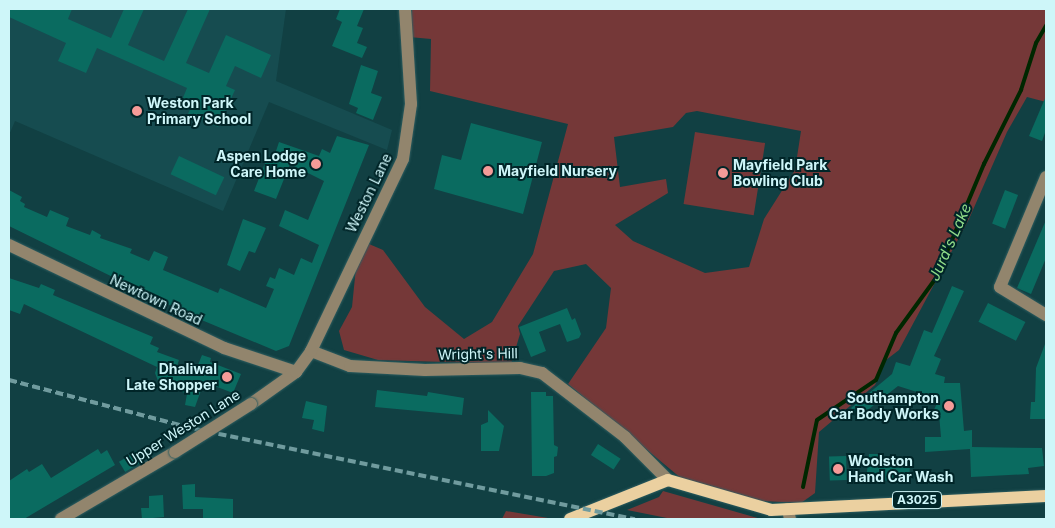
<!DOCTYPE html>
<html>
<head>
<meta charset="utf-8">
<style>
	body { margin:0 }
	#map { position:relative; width:1055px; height:528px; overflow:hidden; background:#114043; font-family:Inter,sans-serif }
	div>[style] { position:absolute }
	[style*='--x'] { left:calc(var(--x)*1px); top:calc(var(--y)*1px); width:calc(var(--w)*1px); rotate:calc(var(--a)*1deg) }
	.built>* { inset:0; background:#164c50 }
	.green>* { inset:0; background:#753838; transform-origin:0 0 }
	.stream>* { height:4px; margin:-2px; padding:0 2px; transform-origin:2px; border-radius:2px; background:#002700 }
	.building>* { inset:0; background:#0a6b60; transform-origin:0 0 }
	.roads { filter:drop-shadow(0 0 1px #2f5d60) drop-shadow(0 0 1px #2f5d60) }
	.minor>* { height:12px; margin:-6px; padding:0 6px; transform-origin:6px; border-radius:6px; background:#92856d }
	.major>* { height:12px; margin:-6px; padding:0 6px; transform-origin:6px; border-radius:6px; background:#ebd0a0 }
	.rail>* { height:4px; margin-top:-2px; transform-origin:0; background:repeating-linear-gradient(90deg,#709b9e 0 8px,transparent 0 12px) }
	.bridges { filter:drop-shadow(0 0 1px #2f5d60) drop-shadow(0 0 1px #2f5d60) }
	.minor-bridge>* { height:12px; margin:-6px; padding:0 6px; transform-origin:6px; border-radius:6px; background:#92856d }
	.dots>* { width:14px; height:14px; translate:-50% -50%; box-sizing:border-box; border:2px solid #002528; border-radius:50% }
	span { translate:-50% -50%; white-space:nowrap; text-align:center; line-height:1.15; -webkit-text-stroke:4px #002528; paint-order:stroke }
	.shield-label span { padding:1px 4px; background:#002528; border:1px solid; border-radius:4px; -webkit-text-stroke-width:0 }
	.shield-label { font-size:12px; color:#cef6f9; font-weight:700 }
	.poi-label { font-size:14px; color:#cef6f9; font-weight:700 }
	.left { translate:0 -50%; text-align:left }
	.right { translate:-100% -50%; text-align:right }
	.street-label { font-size:14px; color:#cef6f9 }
	.water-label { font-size:15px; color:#90db88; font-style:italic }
	.frame { position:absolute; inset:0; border:10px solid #cef6f9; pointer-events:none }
</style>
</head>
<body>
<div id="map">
	<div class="built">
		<i style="clip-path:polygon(9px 9px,286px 9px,276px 81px,392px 130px,387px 150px,269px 102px,223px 211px,15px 121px,9px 135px)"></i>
	</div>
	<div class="green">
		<i style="clip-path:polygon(evenodd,412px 9px,1046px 9px,1046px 102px,1027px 97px,1007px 132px,969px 219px,899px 350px,886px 360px,875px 385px,819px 432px,815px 493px,801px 503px,761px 501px,682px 479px,568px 384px,606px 328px,611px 288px,586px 264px,554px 271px,518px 326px,520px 334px,511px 364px,378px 360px,344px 350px,339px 331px,352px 307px,356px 267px,369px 244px,383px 250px,425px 307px,464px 339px,492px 322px,533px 254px,568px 124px,430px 91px,431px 39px,409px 37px,412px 9px,697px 111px,801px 131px,795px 170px,764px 219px,749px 267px,705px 273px,633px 241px,615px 225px,668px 193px,666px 179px,620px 187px,614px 137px,673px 127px,686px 113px,697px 111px)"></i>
		<i style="left:695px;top:132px;width:71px;height:73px;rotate:9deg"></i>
		<i style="clip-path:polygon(663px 491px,761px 519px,672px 519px,627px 510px,659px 497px)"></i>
		<i style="clip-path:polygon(506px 511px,548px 518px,502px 519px)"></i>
	</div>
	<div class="stream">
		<i style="--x:803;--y:487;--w:68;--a:-78.2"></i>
		<i style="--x:817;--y:420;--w:71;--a:-34.1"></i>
		<i style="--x:876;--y:380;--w:51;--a:-66.9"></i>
		<i style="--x:896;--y:333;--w:68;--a:-54"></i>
		<i style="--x:936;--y:278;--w:124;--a:-67.2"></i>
		<i style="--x:984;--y:164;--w:83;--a:-63.4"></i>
		<i style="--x:1021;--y:90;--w:49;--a:-72.3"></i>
		<i style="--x:1036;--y:43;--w:20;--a:-60"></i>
	</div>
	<div class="building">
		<i style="clip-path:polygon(9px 9px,72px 9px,68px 19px,111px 38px,124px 9px,144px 9px,128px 45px,164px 61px,188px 9px,210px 9px,186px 63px,209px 73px,226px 35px,271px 55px,261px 78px,235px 66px,226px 86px,235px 90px,218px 127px,188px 114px,192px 104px,182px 100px,187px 88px,97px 48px,86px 73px,58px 61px,66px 43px,9px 17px)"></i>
		<i style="clip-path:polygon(340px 9px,364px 9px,357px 26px,363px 28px,357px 43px,367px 47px,362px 58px,332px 46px,342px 22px,336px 19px)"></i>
		<i style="clip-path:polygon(361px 65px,378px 71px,371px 93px,382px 97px,373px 120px,356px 113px,358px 108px,349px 104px)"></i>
		<i style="clip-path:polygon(1046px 96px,1046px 130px,1042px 141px,1029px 136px)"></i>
		<i style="clip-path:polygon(471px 123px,542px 142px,523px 214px,434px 189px,442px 155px,461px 160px)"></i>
		<i style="clip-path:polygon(337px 136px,369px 145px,289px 346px,276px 351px,192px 316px,9px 226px,9px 190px,22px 197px,20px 201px,25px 204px,24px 207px,47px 217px,50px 210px,69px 218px,66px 226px,90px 235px,92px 230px,101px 235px,100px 238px,132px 249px,130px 253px,149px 261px,154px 251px,168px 257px,163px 270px,218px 293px,220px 288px,266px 308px,274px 289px,266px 286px,270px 277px,275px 279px,279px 268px,294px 275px,301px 258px,312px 263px,319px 245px,279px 226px,285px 210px,308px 220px,324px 181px,290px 164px,276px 199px,254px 191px,267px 158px,273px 160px,279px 142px,319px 156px,322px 149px,330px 153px)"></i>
		<i style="left:179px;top:156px;width:50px;height:20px;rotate:25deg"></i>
		<i style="left:1005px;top:190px;width:14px;height:36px;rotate:21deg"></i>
		<i style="clip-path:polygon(243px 219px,266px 228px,255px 253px,249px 251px,240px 271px,227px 265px)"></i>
		<i style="clip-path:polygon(1046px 220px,1046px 258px,1031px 294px,1017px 288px)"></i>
		<i style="clip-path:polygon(9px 278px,39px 288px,41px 284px,55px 290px,53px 295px,153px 337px,150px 344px,159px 348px,157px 352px,179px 360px,177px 366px,195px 372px,202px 355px,211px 358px,210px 362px,241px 374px,233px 393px,204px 382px,195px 407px,185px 405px,187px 394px,158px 381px,155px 373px,157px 367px,24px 304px,20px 314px,9px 310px)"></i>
		<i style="clip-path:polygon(952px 286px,964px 291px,934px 356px,941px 359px,935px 374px,945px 377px,944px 383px,960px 383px,964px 431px,972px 430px,972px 447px,1042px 448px,1044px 466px,1028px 468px,1029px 474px,971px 477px,970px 449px,925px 452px,925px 437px,941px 437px,939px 414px,932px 414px,939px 399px,898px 386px,860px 416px,851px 408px,892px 374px,896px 362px,910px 366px,924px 330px,932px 333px)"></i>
		<i style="left:988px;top:303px;width:42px;height:21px;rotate:27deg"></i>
		<i style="clip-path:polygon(567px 308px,572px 320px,575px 318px,581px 334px,579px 338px,567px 342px,560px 324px,539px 332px,546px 351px,531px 357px,519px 327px)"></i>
		<i style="clip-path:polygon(1045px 344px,1046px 419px,1030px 419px,1031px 402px,1035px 402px,1036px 368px)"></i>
		<i style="clip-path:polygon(377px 390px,427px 396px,428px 392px,464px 398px,462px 415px,375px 407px)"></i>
		<i style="clip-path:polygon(531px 392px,546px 392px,546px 396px,553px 396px,554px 445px,558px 447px,557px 456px,554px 457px,554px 473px,546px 476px,532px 476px)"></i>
		<i style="clip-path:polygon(306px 401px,327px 406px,324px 432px,312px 429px,314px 420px,302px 418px)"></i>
		<i style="clip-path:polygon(488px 410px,504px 426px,499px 451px,481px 451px,481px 425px,488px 422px)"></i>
		<i style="left:598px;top:444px;width:27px;height:13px;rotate:33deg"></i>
		<i style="clip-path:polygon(98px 449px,101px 454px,107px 450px,115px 465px,24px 519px,9px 519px,9px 481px,27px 469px,29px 472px,42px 464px,51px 478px)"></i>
		<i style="left:137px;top:451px;width:12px;height:21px;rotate:59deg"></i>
		<i style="clip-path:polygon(869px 454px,881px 454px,883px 464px,910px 465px,909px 481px,866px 480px)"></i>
		<i style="left:846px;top:456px;width:24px;height:17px;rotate:88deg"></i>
		<i style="clip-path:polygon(195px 484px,195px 497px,233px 499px,233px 519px,203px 519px,203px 509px,183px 509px,182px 485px)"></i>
		<i style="clip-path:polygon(163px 495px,164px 517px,142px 519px,141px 508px,149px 508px,149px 496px)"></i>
	</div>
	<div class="roads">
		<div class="minor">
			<i style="--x:1046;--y:177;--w:119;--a:112.7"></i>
			<i style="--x:1000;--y:287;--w:54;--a:31.3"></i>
			<i style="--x:9;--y:245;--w:238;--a:25.6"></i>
			<i style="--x:224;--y:348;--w:76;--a:18.4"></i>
			<i style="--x:311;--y:351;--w:42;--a:21"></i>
			<i style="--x:350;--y:366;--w:75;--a:3.1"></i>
			<i style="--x:425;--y:370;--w:95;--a:-1.2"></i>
			<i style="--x:520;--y:368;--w:23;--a:13"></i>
			<i style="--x:542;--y:373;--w:105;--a:37.6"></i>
			<i style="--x:625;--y:437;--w:61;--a:45"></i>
			<i style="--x:251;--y:404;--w:55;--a:-35.4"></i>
			<i style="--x:296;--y:372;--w:26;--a:-54"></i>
			<i style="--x:311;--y:351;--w:213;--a:-64.4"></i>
			<i style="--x:403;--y:159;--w:56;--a:-81.7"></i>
			<i style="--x:411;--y:104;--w:95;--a:-93.6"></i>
			<i style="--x:788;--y:509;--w:10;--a:79"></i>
			<i style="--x:61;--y:519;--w:132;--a:-30.4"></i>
		</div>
		<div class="major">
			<i style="--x:570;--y:519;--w:105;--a:-21.7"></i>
			<i style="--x:668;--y:480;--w:107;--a:16.2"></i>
			<i style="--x:771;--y:510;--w:275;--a:-2.9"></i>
		</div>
	</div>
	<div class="rail">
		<i style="--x:9;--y:380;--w:192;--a:14.8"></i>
		<i style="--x:195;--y:429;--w:449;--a:11.6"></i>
	</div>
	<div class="bridges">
		<div class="minor-bridge">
			<i style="--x:175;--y:452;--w:90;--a:-32.3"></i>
		</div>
	</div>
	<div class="dots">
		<i style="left:137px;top:111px;background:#f59b98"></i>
		<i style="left:316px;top:164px;background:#f59b98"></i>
		<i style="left:488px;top:171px;background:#f59b98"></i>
		<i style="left:723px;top:173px;background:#f59b98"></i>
		<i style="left:227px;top:377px;background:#f59b98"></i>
		<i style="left:949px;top:406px;background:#f59b98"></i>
		<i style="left:838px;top:469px;background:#f59b98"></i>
	</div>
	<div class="shield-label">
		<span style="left:917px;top:500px">A3025</span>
	</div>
	<div class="poi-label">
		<span class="left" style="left:147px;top:111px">Weston Park<br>Primary School</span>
		<span class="right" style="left:306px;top:164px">Aspen Lodge<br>Care Home</span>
		<span class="left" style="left:733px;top:173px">Mayfield Park<br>Bowling Club</span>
		<span class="left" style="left:498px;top:171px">Mayfield Nursery</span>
		<span class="right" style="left:217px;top:377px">Dhaliwal<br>Late Shopper</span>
		<span class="right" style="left:939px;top:406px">Southampton<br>Car Body Works</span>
		<span class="left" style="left:848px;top:469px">Woolston<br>Hand Car Wash</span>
	</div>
	<div class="street-label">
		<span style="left:369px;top:193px;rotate:-64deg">Weston Lane</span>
		<span style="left:156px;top:300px;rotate:25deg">Newtown Road</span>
		<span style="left:478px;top:354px;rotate:-1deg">Wright's Hill</span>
		<span style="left:183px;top:428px;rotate:-32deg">Upper Weston Lane</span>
	</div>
	<div class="water-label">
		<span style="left:950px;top:242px;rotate:-66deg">Jurd's Lake</span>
	</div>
	<div class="frame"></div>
</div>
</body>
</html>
